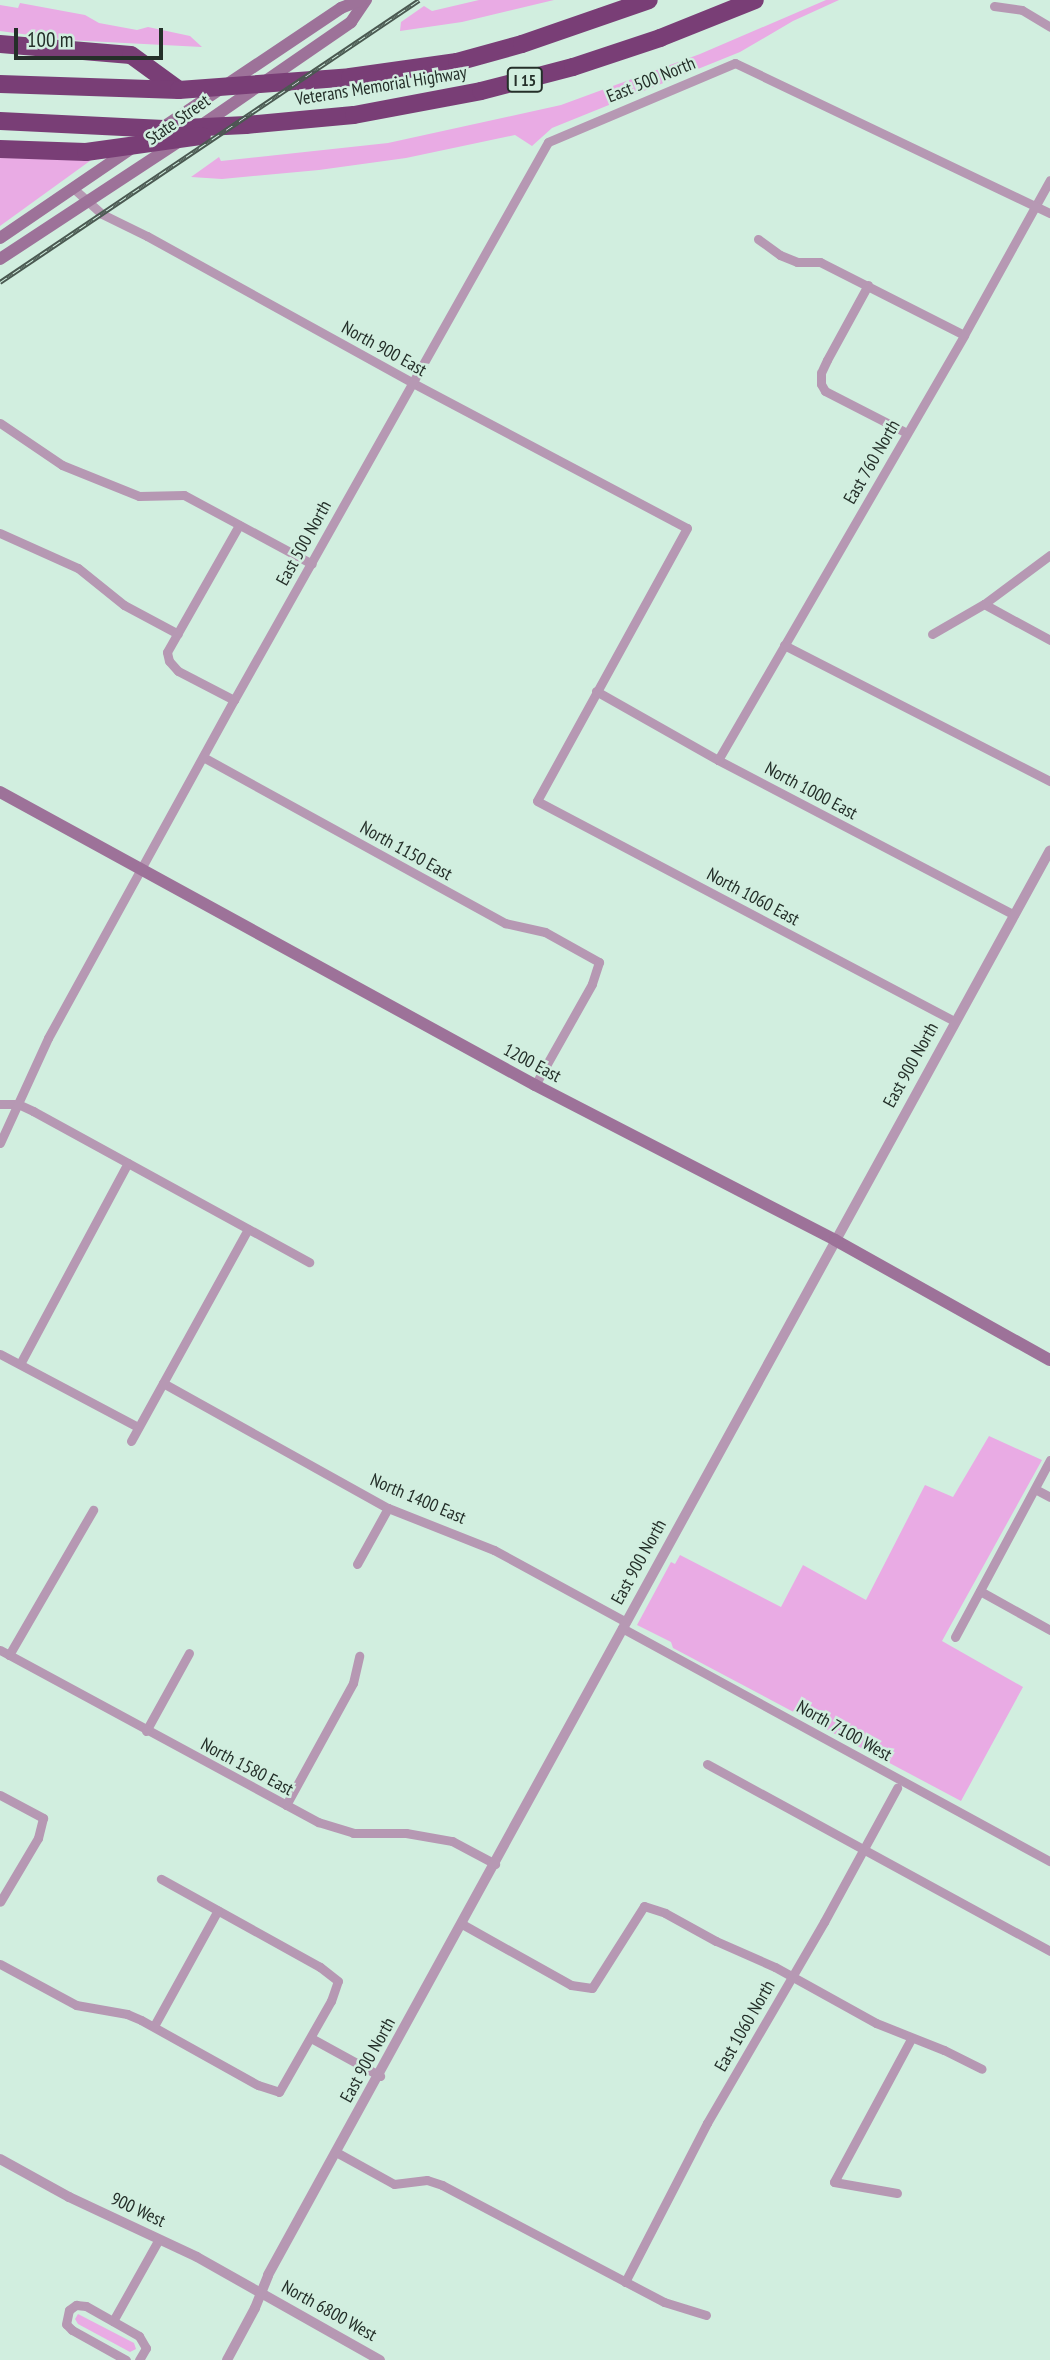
<!DOCTYPE html>
<html>
<head>
<meta charset="utf-8">
<style>
	body { margin:0 }
	#map { position:relative; width:1050px; height:2360px; overflow:hidden; background:#d1eedf; font-family:"PT Sans Narrow",sans-serif }
	div>[style] { position:absolute }
	[style*='--x'] { left:calc(var(--x)*1px); top:calc(var(--y)*1px); width:calc(var(--w)*1px); rotate:calc(var(--a)*1deg) }
	.green>* { inset:0; background:#e9abe4 }
	.minor>* { height:9px; margin:-4.5px; padding:0 4.5px; transform-origin:4.5px; border-radius:4.5px; background:#b698b3 }
	.tertiary>* { height:10px; margin:-5px; padding:0 5px; transform-origin:5px; border-radius:5px; background:#b698b3 }
	.secondary>* { height:12px; margin:-6px; padding:0 6px; transform-origin:6px; border-radius:6px; background:#9d7299 }
	.motorway>* { height:18px; margin:-9px; padding:0 9px; transform-origin:9px; border-radius:9px; background:#793e76 }
	.rail>* { height:5px; margin-top:-2.5px; transform-origin:0; background:repeating-linear-gradient(90deg,#d1eedf 0 8px,#4a5951 0 16px); box-sizing:border-box; border-block:2px solid #4a5951 }
	span { translate:-50% -50%; white-space:nowrap; text-align:center; line-height:1.15; -webkit-text-stroke:5px #d1eedf; paint-order:stroke }
	.shield-label span { padding:2px 5px; background:#d1eedf; border:2px solid; border-radius:5px; -webkit-text-stroke-width:0 }
	.shield-label { font-size:16px; color:#242f29; font-weight:700 }
	.street-label { font-size:18px; color:#242f29 }
	.scale { position:absolute; left:14px; top:28px; width:149px; height:32px; box-sizing:border-box; border:4px solid #242f29; border-top:0; padding-left:9px; font-size:21px; line-height:24px; white-space:nowrap; color:#242f29; -webkit-text-stroke:5px #d1eedf; paint-order:stroke }
</style>
</head>
<body>
<div id="map">
	<div class="green">
		<i style="clip-path:polygon(479px 0,554px 0,462px 22px,400px 31px,401px 22px,424px 6px,432px 11px)"></i>
		<i style="clip-path:polygon(826px 0,839px 0,793px 21px,740px 52px,552px 128px,532px 146px,515px 135px,406px 158px,319px 170px,222px 179px,191px 177px,219px 157px,221px 161px,388px 143px,561px 105px,700px 54px)"></i>
		<i style="clip-path:polygon(20px 3px,85px 15px,99px 23px,137px 30px,148px 27px,190px 36px,202px 47px,67px 40px,0 31px,0 5px,18px 8px)"></i>
		<i style="clip-path:polygon(0 152px,94px 158px,0 226px)"></i>
		<i style="clip-path:polygon(989px 1436px,1042px 1460px,942px 1641px,1023px 1687px,961px 1801px,673px 1648px,671px 1642px,637px 1625px,671px 1562px,675px 1564px,680px 1555px,781px 1607px,803px 1565px,866px 1600px,925px 1485px,953px 1497px)"></i>
		<i style="clip-path:polygon(78px 2314px,134px 2343px,136px 2349px,130px 2352px,78px 2324px,75px 2319px)"></i>
	</div>
	<div class="minor">
		<i style="--x:994;--y:6;--w:28;--a:8"></i>
		<i style="--x:1022;--y:10;--w:33;--a:31"></i>
		<i style="--x:73;--y:188;--w:39;--a:42"></i>
		<i style="--x:102;--y:214;--w:50;--a:26.1"></i>
		<i style="--x:147;--y:236;--w:302;--a:28.9"></i>
		<i style="--x:411;--y:382;--w:312;--a:27.9"></i>
		<i style="--x:687;--y:528;--w:311;--a:118.8"></i>
		<i style="--x:537;--y:801;--w:472;--a:27.8"></i>
		<i style="--x:758;--y:239;--w:27;--a:36"></i>
		<i style="--x:780;--y:255;--w:18;--a:22"></i>
		<i style="--x:797;--y:262;--w:23;--a:0"></i>
		<i style="--x:820;--y:262;--w:161;--a:26.9"></i>
		<i style="--x:868;--y:285;--w:85;--a:118.7"></i>
		<i style="--x:827;--y:360;--w:14;--a:115"></i>
		<i style="--x:821;--y:373;--w:11;--a:90"></i>
		<i style="--x:821;--y:384;--w:8;--a:60"></i>
		<i style="--x:825;--y:391;--w:92;--a:27.1"></i>
		<i style="--x:0;--y:423;--w:75;--a:34.1"></i>
		<i style="--x:62;--y:465;--w:83;--a:21.9"></i>
		<i style="--x:139;--y:496;--w:45;--a:-1.3"></i>
		<i style="--x:184;--y:495;--w:145;--a:28.3"></i>
		<i style="--x:0;--y:533;--w:85;--a:24.2"></i>
		<i style="--x:78;--y:568;--w:59;--a:38.8"></i>
		<i style="--x:124;--y:605;--w:61;--a:28.2"></i>
		<i style="--x:984;--y:604;--w:75;--a:28.6"></i>
		<i style="--x:932;--y:634;--w:60;--a:-30"></i>
		<i style="--x:984;--y:604;--w:82;--a:-36.6"></i>
		<i style="--x:784;--y:645;--w:299;--a:27.1"></i>
		<i style="--x:596;--y:691;--w:140;--a:29.5"></i>
		<i style="--x:718;--y:760;--w:334;--a:27.6"></i>
		<i style="--x:234;--y:700;--w:63;--a:-152.6"></i>
		<i style="--x:178;--y:671;--w:13;--a:-132"></i>
		<i style="--x:169;--y:661;--w:9;--a:-103"></i>
		<i style="--x:167;--y:652;--w:146;--a:-60.4"></i>
		<i style="--x:203;--y:757;--w:345;--a:28.8"></i>
		<i style="--x:505;--y:923;--w:41;--a:12.7"></i>
		<i style="--x:545;--y:932;--w:62;--a:29.1"></i>
		<i style="--x:599;--y:962;--w:23;--a:108"></i>
		<i style="--x:592;--y:984;--w:116;--a:119.4"></i>
		<i style="--x:718;--y:760;--w:491;--a:-59.9"></i>
		<i style="--x:964;--y:335;--w:177;--a:-61"></i>
		<i style="--x:0;--y:1104;--w:18;--a:0"></i>
		<i style="--x:18;--y:1104;--w:17;--a:25"></i>
		<i style="--x:33;--y:1111;--w:315;--a:28.7"></i>
		<i style="--x:0;--y:1143;--w:115;--a:-65.4"></i>
		<i style="--x:48;--y:1038;--w:386;--a:-61.2"></i>
		<i style="--x:234;--y:700;--w:640;--a:-60.63"></i>
		<i style="--x:548;--y:142;--w:203;--a:-22.9"></i>
		<i style="--x:735;--y:63;--w:349;--a:25.5"></i>
		<i style="--x:0;--y:1354;--w:156;--a:27.9"></i>
		<i style="--x:20;--y:1364;--w:228;--a:-61.8"></i>
		<i style="--x:163;--y:1383;--w:257;--a:29.1"></i>
		<i style="--x:388;--y:1508;--w:114;--a:21.6"></i>
		<i style="--x:494;--y:1550;--w:150;--a:28.6"></i>
		<i style="--x:131;--y:1441;--w:242;--a:-61.1"></i>
		<i style="--x:1035;--y:1489;--w:17;--a:28"></i>
		<i style="--x:357;--y:1564;--w:64;--a:-61"></i>
		<i style="--x:980;--y:1591;--w:80;--a:29.1"></i>
		<i style="--x:622;--y:1628;--w:487;--a:28.6"></i>
		<i style="--x:955;--y:1637;--w:201;--a:-61.8"></i>
		<i style="--x:0;--y:1650;--w:362;--a:28.4"></i>
		<i style="--x:318;--y:1822;--w:37;--a:17"></i>
		<i style="--x:353;--y:1833;--w:53;--a:0"></i>
		<i style="--x:406;--y:1833;--w:47;--a:9.9"></i>
		<i style="--x:452;--y:1841;--w:49;--a:28.1"></i>
		<i style="--x:9;--y:1655;--w:168;--a:-59.9"></i>
		<i style="--x:146;--y:1731;--w:89;--a:-61.1"></i>
		<i style="--x:707;--y:1764;--w:391;--a:28.6"></i>
		<i style="--x:0;--y:1795;--w:49;--a:28.1"></i>
		<i style="--x:43;--y:1818;--w:21;--a:104"></i>
		<i style="--x:38;--y:1838;--w:74;--a:120.7"></i>
		<i style="--x:286;--y:1805;--w:139;--a:-61.2"></i>
		<i style="--x:353;--y:1683;--w:28;--a:-77"></i>
		<i style="--x:462;--y:1924;--w:125;--a:29.2"></i>
		<i style="--x:571;--y:1985;--w:21;--a:8"></i>
		<i style="--x:592;--y:1988;--w:97;--a:-57.6"></i>
		<i style="--x:644;--y:1906;--w:22;--a:18"></i>
		<i style="--x:665;--y:1913;--w:58;--a:28.8"></i>
		<i style="--x:716;--y:1941;--w:64;--a:23.8"></i>
		<i style="--x:775;--y:1967;--w:115;--a:29"></i>
		<i style="--x:876;--y:2023;--w:73;--a:21.7"></i>
		<i style="--x:944;--y:2050;--w:42;--a:26.6"></i>
		<i style="--x:0;--y:1964;--w:86;--a:28.3"></i>
		<i style="--x:76;--y:2005;--w:52;--a:10"></i>
		<i style="--x:127;--y:2014;--w:15;--a:23"></i>
		<i style="--x:141;--y:2020;--w:134;--a:29.1"></i>
		<i style="--x:258;--y:2085;--w:22;--a:18"></i>
		<i style="--x:279;--y:2092;--w:105;--a:-60.3"></i>
		<i style="--x:331;--y:2001;--w:21;--a:-71"></i>
		<i style="--x:338;--y:1981;--w:23;--a:-142"></i>
		<i style="--x:320;--y:1967;--w:182;--a:-151"></i>
		<i style="--x:154;--y:2026;--w:132;--a:-61.1"></i>
		<i style="--x:311;--y:2038;--w:79;--a:28.8"></i>
		<i style="--x:336;--y:2152;--w:66;--a:28.9"></i>
		<i style="--x:394;--y:2184;--w:33;--a:-7"></i>
		<i style="--x:427;--y:2180;--w:16;--a:18"></i>
		<i style="--x:442;--y:2185;--w:251;--a:27.8"></i>
		<i style="--x:664;--y:2302;--w:44;--a:17.2"></i>
		<i style="--x:897;--y:2193;--w:64;--a:-170.1"></i>
		<i style="--x:834;--y:2182;--w:162;--a:-61.7"></i>
		<i style="--x:625;--y:2282;--w:179;--a:-62.7"></i>
		<i style="--x:707;--y:2123;--w:233;--a:-59.8"></i>
		<i style="--x:824;--y:1922;--w:153;--a:-61.4"></i>
		<i style="--x:113;--y:2321;--w:94;--a:-60.7"></i>
		<i style="--x:126;--y:2360;--w:62;--a:-150.9"></i>
		<i style="--x:72;--y:2330;--w:8;--a:-135"></i>
		<i style="--x:66;--y:2324;--w:14;--a:-78"></i>
		<i style="--x:69;--y:2310;--w:9;--a:-36"></i>
		<i style="--x:76;--y:2305;--w:10;--a:6"></i>
		<i style="--x:86;--y:2306;--w:61;--a:29.5"></i>
		<i style="--x:139;--y:2336;--w:14;--a:60"></i>
		<i style="--x:146;--y:2348;--w:14;--a:120"></i>
	</div>
	<div class="tertiary">
		<i style="--x:0;--y:2159;--w:79;--a:28.8"></i>
		<i style="--x:69;--y:2197;--w:141;--a:25.1"></i>
		<i style="--x:197;--y:2257;--w:210;--a:29.4"></i>
		<i style="--x:227;--y:2360;--w:59;--a:-61.7"></i>
		<i style="--x:255;--y:2308;--w:35;--a:-68"></i>
		<i style="--x:268;--y:2275;--w:1625;--a:-61.24"></i>
	</div>
	<div class="secondary">
		<i style="--x:199;--y:127;--w:185;--a:-34.6"></i>
		<i style="--x:351;--y:22;--w:27;--a:-56"></i>
		<i style="--x:162;--y:128;--w:216;--a:-33.8"></i>
		<i style="--x:341;--y:8;--w:22;--a:-22"></i>
		<i style="--x:0;--y:238;--w:160;--a:-34.3"></i>
		<i style="--x:0;--y:259;--w:213;--a:-33.3"></i>
		<i style="--x:0;--y:792;--w:610;--a:28.71"></i>
		<i style="--x:535;--y:1085;--w:338;--a:27.3"></i>
		<i style="--x:835;--y:1240;--w:246;--a:29.2"></i>
	</div>
	<div class="motorway">
		<i style="--x:0;--y:44;--w:131;--a:4.8"></i>
		<i style="--x:131;--y:55;--w:59;--a:36.1"></i>
		<i style="--x:0;--y:84;--w:179;--a:1.9"></i>
		<i style="--x:179;--y:90;--w:171;--a:-4.3"></i>
		<i style="--x:350;--y:77;--w:108;--a:-8"></i>
		<i style="--x:457;--y:62;--w:67;--a:-15.5"></i>
		<i style="--x:522;--y:44;--w:134;--a:-19.1"></i>
		<i style="--x:0;--y:121;--w:164;--a:2.8"></i>
		<i style="--x:164;--y:129;--w:82;--a:-2.8"></i>
		<i style="--x:246;--y:125;--w:108;--a:-5.3"></i>
		<i style="--x:354;--y:115;--w:129;--a:-10.7"></i>
		<i style="--x:481;--y:91;--w:95;--a:-14.6"></i>
		<i style="--x:573;--y:67;--w:92;--a:-18.4"></i>
		<i style="--x:660;--y:38;--w:102;--a:-21.8"></i>
		<i style="--x:0;--y:149;--w:86;--a:2"></i>
		<i style="--x:86;--y:152;--w:117;--a:-7.9"></i>
	</div>
	<div class="rail">
		<i style="--x:0;--y:282;--w:505;--a:-33.94"></i>
	</div>
	<div class="shield-label">
		<span style="left:525px;top:80px">I 15</span>
	</div>
	<div class="street-label">
		<span style="left:651px;top:80px;rotate:-22deg">East 500 North</span>
		<span style="left:381px;top:86px;rotate:-9deg">Veterans Memorial Highway</span>
		<span style="left:178px;top:120px;rotate:-35deg">State Street</span>
		<span style="left:384px;top:349px;rotate:29deg">North 900 East</span>
		<span style="left:872px;top:462px;rotate:-60deg">East 760 North</span>
		<span style="left:304px;top:543px;rotate:-61deg">East 500 North</span>
		<span style="left:811px;top:791px;rotate:28deg">North 1000 East</span>
		<span style="left:406px;top:851px;rotate:29deg">North 1150 East</span>
		<span style="left:753px;top:897px;rotate:28deg">North 1060 East</span>
		<span style="left:532px;top:1063px;rotate:28deg">1200 East</span>
		<span style="left:911px;top:1065px;rotate:-61deg">East 900 North</span>
		<span style="left:418px;top:1499px;rotate:23deg">North 1400 East</span>
		<span style="left:639px;top:1562px;rotate:-61deg">East 900 North</span>
		<span style="left:844px;top:1731px;rotate:29deg">North 7100 West</span>
		<span style="left:247px;top:1767px;rotate:28deg">North 1580 East</span>
		<span style="left:745px;top:2026px;rotate:-60deg">East 1060 North</span>
		<span style="left:368px;top:2060px;rotate:-61deg">East 900 North</span>
		<span style="left:138px;top:2210px;rotate:25deg">900 West</span>
		<span style="left:329px;top:2311px;rotate:29deg">North 6800 West</span>
	</div>
	<div class="scale">100 m</div>
</div>
</body>
</html>
